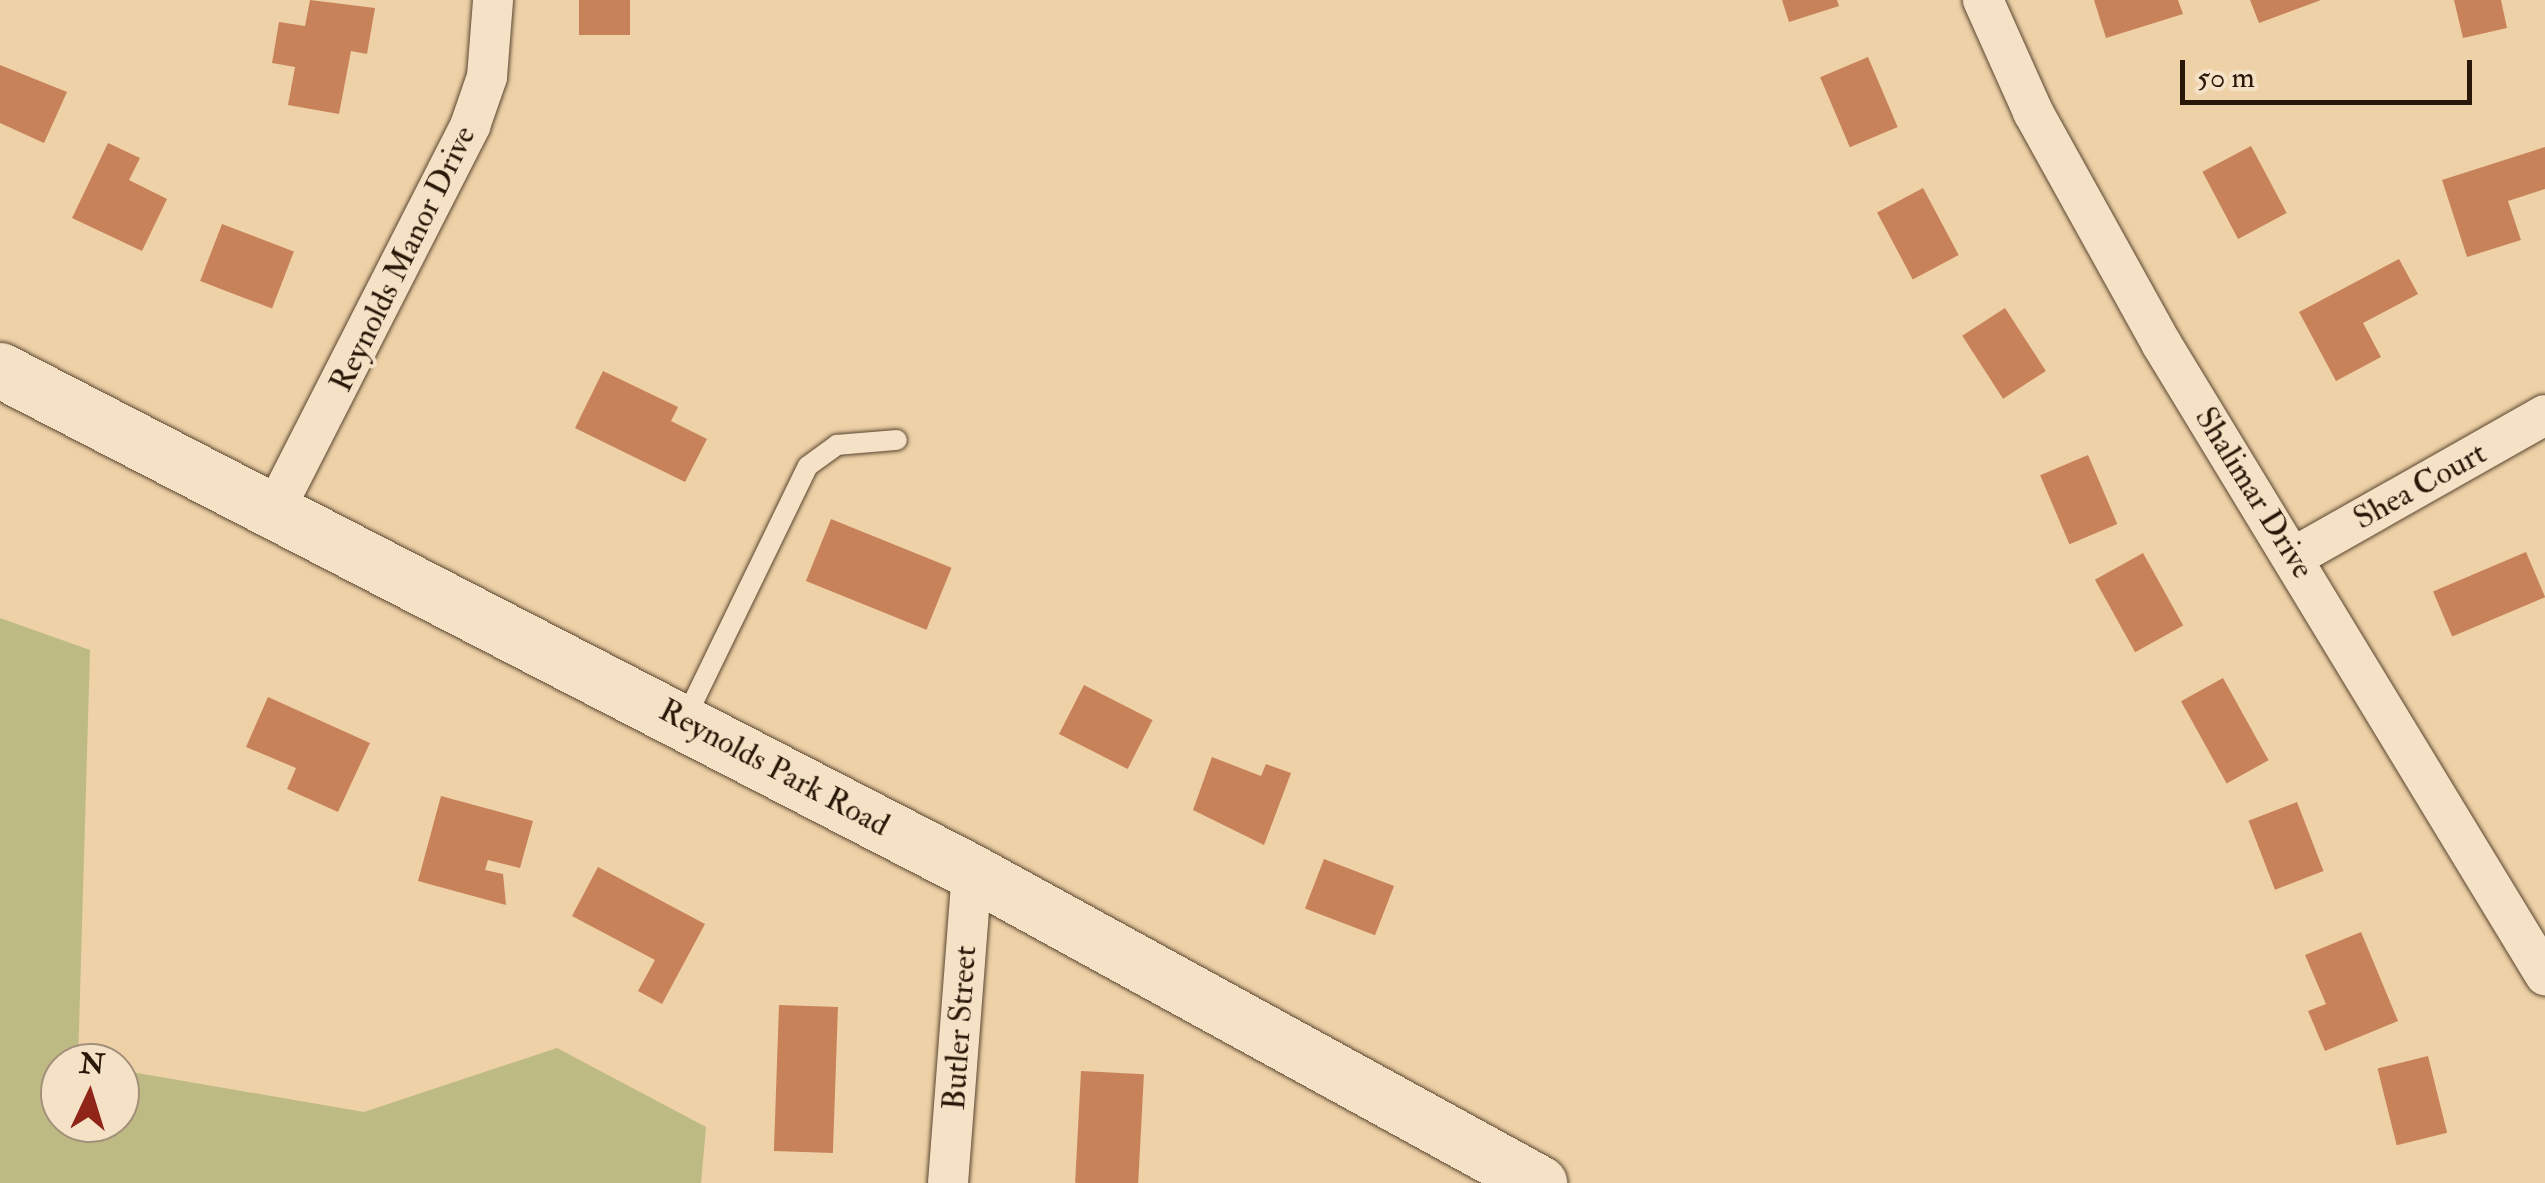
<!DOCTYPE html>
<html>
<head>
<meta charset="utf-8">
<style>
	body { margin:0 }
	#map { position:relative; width:2545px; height:1183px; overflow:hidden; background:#eed1a7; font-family:"IM FELL Double Pica",serif }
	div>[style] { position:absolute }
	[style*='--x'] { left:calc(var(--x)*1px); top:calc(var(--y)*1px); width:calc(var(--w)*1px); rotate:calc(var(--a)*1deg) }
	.green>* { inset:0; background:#bdba84 }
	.building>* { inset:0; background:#c8825a; transform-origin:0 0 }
	.roads { filter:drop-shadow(0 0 2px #5a4630) drop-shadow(0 0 2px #5a4630) }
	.lane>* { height:20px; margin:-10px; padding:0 10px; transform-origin:10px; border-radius:10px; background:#f4e1c6 }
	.street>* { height:40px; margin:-20px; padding:0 20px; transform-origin:20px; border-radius:20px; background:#f4e1c6 }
	.secondary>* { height:55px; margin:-27.5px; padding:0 27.5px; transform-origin:27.5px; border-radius:27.5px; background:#f4e1c6 }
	span { translate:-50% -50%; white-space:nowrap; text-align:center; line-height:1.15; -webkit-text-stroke:8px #f4e1c6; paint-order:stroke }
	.street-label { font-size:32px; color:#291708 }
	.north { position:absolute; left:40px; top:1043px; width:100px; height:100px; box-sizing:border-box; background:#f4e1c6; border:2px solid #a3907a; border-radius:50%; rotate:4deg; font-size:28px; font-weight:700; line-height:40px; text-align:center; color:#291708 }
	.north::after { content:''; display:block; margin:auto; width:35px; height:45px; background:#8f2418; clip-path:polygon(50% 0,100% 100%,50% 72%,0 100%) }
	.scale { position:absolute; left:2180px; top:60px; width:292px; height:45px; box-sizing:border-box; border:5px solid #291708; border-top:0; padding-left:12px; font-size:30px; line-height:35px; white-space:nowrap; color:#291708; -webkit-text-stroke:8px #f4e1c6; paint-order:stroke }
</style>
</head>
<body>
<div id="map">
	<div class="green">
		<i style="clip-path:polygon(0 618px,90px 650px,78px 1063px,60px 1063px,60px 1123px,120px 1123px,120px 1070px,364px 1112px,557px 1048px,706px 1127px,701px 1183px,0 1183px)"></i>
	</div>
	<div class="building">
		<i style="clip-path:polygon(310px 0,375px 8px,367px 54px,351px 51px,339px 114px,288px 105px,295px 67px,272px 63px,279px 22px,305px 26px)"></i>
		<i style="left:579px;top:0;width:51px;height:35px"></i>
		<i style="clip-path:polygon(1782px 0,1837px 0,1839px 6px,1789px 22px)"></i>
		<i style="clip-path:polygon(2094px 0,2178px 0,2183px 14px,2106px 38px)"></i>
		<i style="clip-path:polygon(2250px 0,2321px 0,2259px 23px)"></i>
		<i style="clip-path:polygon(2454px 0,2501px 0,2507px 28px,2463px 38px)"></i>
		<i style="left:1868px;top:57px;width:76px;height:52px;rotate:67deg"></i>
		<i style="clip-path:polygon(0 65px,67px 92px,44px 143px,0 123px)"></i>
		<i style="clip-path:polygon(108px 143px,140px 158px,129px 180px,167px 199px,142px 251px,72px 218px)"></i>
		<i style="left:2251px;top:146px;width:76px;height:55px;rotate:62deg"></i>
		<i style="clip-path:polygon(2545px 147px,2545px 189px,2508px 201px,2521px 240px,2467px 257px,2442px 180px)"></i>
		<i style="left:1923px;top:188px;width:76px;height:52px;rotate:62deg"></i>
		<i style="left:222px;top:224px;width:77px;height:61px;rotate:21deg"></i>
		<i style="clip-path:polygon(2399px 259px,2418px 294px,2363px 323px,2381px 357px,2336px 381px,2299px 312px)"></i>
		<i style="left:2005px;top:308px;width:75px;height:51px;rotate:57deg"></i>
		<i style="clip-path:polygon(603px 371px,678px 407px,671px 421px,707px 439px,685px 482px,575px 428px)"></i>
		<i style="left:2088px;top:455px;width:75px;height:52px;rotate:67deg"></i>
		<i style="left:831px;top:519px;width:130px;height:67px;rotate:22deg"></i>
		<i style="left:2526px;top:552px;width:49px;height:101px;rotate:67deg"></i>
		<i style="left:2143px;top:553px;width:83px;height:55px;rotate:61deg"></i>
		<i style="left:2223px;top:678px;width:94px;height:48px;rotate:61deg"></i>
		<i style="left:1084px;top:685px;width:77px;height:55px;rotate:27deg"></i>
		<i style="clip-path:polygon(268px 697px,370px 743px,338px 812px,287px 789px,296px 768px,246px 747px)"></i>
		<i style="clip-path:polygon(1212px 757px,1261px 776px,1266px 764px,1291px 773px,1264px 845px,1193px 810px)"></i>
		<i style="clip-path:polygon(441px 796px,533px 821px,520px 868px,488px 860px,485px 870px,503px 874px,506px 905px,418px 881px)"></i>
		<i style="left:2297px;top:802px;width:74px;height:52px;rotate:69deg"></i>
		<i style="left:1324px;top:859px;width:75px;height:53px;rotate:21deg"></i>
		<i style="clip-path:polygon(598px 867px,705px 924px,662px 1004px,638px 991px,655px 960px,572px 916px)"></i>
		<i style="clip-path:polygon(2361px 932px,2398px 1021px,2325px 1051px,2308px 1011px,2326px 1004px,2305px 955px)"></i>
		<i style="left:779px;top:1005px;width:59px;height:146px;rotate:2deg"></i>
		<i style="left:2428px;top:1056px;width:79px;height:52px;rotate:76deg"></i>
		<i style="left:1081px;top:1071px;width:63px;height:112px;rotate:3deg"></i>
	</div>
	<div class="roads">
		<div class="lane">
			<i style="--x:685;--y:719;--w:281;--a:-64.1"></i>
			<i style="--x:808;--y:466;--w:36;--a:-36"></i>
			<i style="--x:837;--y:445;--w:60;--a:-4.8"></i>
		</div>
		<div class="street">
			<i style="--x:1983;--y:0;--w:123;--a:65.9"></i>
			<i style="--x:2033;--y:112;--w:264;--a:61"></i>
			<i style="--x:2161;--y:343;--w:740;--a:58.72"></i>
			<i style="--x:276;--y:507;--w:428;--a:-63"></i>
			<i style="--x:470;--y:126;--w:52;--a:-70.9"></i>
			<i style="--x:487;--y:77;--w:77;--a:-85.5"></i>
			<i style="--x:2294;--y:557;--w:288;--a:-29.5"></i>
			<i style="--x:948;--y:1183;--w:312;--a:-85.6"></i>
		</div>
		<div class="secondary">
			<i style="--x:0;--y:370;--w:1094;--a:27.31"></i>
			<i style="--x:972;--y:872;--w:647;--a:28.74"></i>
		</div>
	</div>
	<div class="street-label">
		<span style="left:403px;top:259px;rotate:-64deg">Reynolds Manor Drive</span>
		<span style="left:2420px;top:486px;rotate:-29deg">Shea Court</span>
		<span style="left:2254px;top:493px;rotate:58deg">Shalimar Drive</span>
		<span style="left:774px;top:768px;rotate:28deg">Reynolds Park Road</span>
		<span style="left:960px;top:1028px;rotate:-86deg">Butler Street</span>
	</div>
	<div class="north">N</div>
	<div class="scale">50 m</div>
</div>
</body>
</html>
